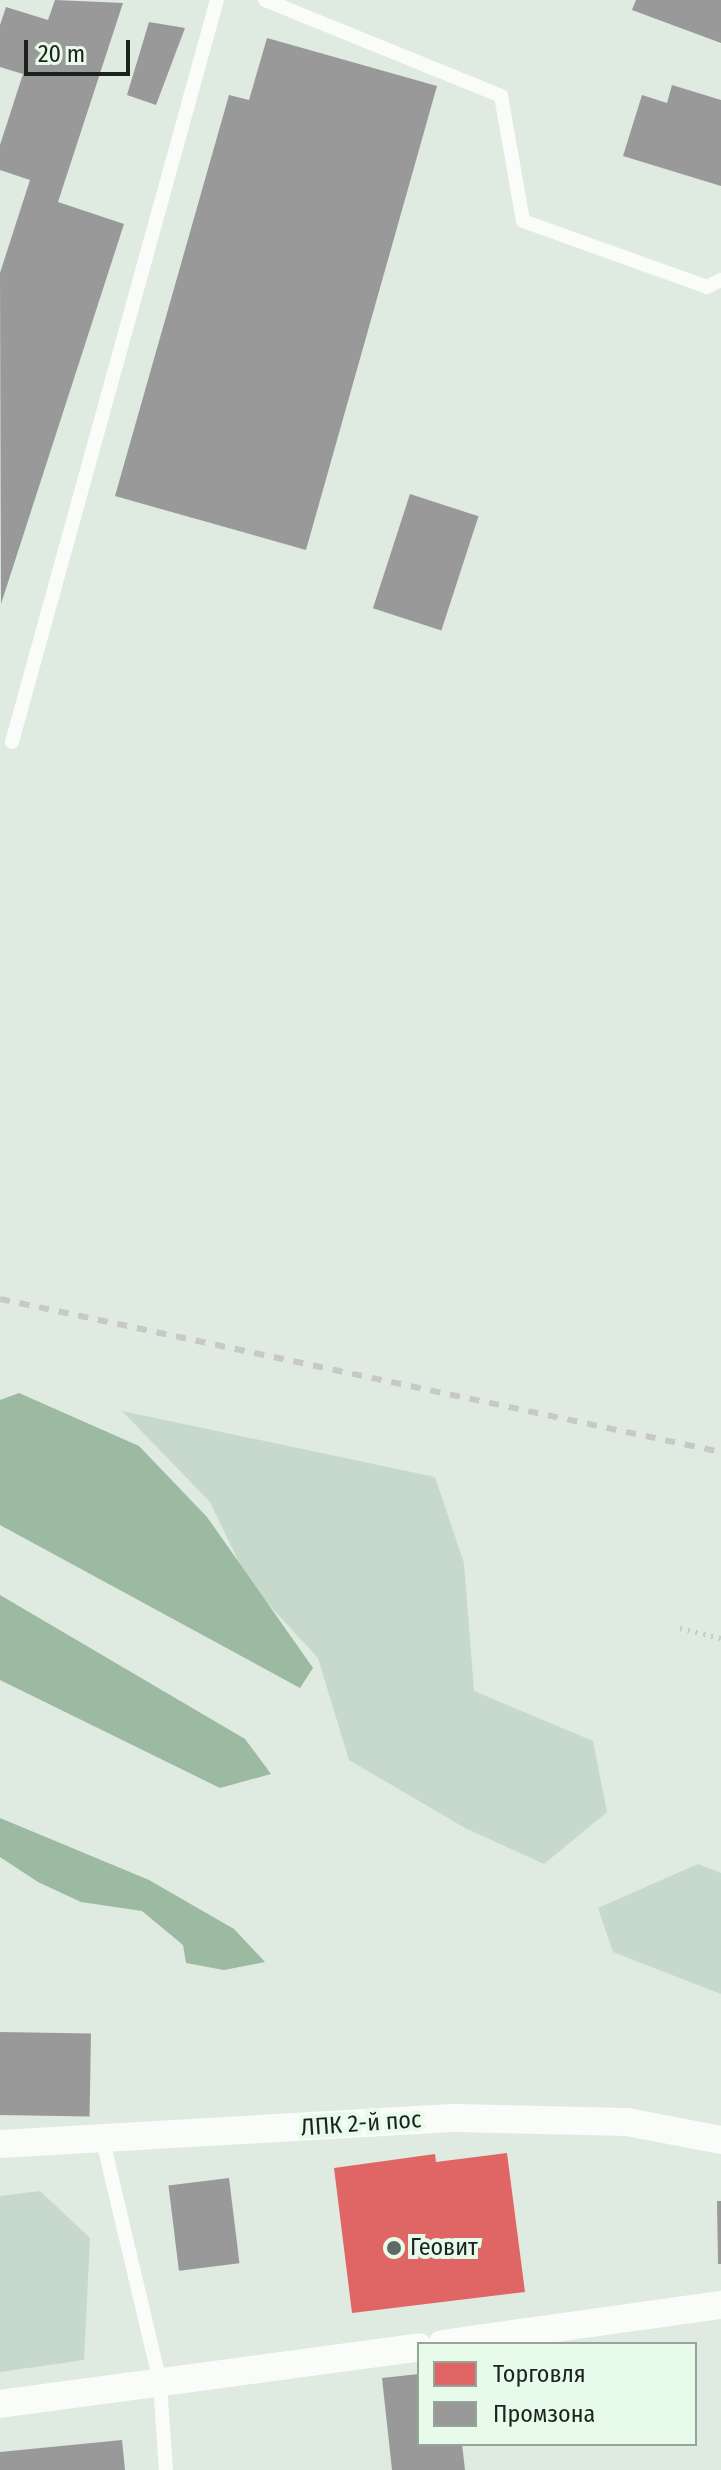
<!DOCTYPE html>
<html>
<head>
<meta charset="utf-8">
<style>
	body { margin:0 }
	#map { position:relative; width:721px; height:2470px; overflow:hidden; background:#dfeae1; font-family:"Fira Sans Condensed",sans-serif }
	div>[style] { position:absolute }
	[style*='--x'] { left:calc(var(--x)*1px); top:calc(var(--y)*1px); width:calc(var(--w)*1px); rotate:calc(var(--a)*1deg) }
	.green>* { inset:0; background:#c7d9ca }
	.water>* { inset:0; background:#9cb9a1 }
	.shops>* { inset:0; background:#e06666 }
	.industry>* { inset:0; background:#999; transform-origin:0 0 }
	.path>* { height:5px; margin-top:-2.5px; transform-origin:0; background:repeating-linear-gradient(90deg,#c7cbc8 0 2px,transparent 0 8px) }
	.lane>* { height:14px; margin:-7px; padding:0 7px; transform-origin:7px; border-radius:7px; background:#fafcfa }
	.street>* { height:28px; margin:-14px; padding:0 14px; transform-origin:14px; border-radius:14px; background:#fafcfa }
	.rail>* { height:6px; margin-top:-3px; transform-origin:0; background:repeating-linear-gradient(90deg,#c6c9c7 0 10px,transparent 0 20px) }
	.dots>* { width:22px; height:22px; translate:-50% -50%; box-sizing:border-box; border:4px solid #e8fbeb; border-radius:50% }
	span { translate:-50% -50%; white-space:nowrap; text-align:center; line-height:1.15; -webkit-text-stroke:8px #e8fbeb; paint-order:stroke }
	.street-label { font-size:24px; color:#1c231d }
	.poi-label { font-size:24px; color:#1c231d }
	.left { translate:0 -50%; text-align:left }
	.legend { position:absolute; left:417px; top:2342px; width:280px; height:104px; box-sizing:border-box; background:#e8fbeb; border:2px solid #96a599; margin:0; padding:10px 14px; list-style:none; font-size:24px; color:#1c231d }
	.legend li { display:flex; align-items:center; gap:16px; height:40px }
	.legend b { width:40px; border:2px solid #96a599 }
	.scale { position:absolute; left:24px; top:40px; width:106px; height:36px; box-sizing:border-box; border:4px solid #1c231d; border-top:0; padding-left:10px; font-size:24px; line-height:28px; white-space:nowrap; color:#1c231d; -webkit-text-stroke:6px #e8fbeb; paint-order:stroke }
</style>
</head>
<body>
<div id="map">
	<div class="green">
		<i style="clip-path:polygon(122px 1411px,435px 1477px,464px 1563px,474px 1691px,593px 1741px,607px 1812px,544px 1864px,465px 1828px,349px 1760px,318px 1658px,249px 1583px,210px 1502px)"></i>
		<i style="clip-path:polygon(698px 1864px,721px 1873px,721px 1994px,613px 1952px,598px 1908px)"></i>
		<i style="clip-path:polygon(40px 2191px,90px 2238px,84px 2360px,0 2372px,0 2196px)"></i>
	</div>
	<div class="water">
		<i style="clip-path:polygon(19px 1393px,139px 1446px,207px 1517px,313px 1668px,300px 1688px,0 1525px,0 1400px)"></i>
		<i style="clip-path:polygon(0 1595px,245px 1739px,271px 1774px,220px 1788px,0 1680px)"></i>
		<i style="clip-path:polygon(0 1818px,149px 1880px,234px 1929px,265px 1962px,224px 1970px,186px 1963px,183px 1945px,142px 1911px,81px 1902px,38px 1882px,0 1857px)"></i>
	</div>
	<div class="shops">
		<i style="clip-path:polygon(507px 2153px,525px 2292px,352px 2313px,334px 2168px,435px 2154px,436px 2162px)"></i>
	</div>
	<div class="industry">
		<i style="clip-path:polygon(55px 0,123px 3px,58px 202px,124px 224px,1px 604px,0 273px,30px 180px,0 170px,0 145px,23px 74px,0 67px,0 25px,6px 7px,48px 20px)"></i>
		<i style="clip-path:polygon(636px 0,721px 0,721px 43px,632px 10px)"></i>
		<i style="clip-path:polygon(149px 22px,185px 28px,156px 105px,127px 95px)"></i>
		<i style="clip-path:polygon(267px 38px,437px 86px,306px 550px,115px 496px,229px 95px,249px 100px)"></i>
		<i style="clip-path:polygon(672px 85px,721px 100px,721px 186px,623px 156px,642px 95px,667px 103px)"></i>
		<i style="left:410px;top:494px;width:72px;height:120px;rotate:18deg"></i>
		<i style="left:0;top:2032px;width:91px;height:83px;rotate:1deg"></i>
		<i style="left:229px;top:2178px;width:86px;height:61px;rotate:83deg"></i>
		<i style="clip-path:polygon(717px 2201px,721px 2201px,721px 2264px,718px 2264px)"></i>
		<i style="clip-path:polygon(419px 2374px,419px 2444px,462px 2444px,465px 2470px,392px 2470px,382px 2378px)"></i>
		<i style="clip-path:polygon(122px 2440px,125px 2470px,0 2470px,0 2452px)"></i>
	</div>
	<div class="path">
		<i style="--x:680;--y:1628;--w:42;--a:13.7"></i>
	</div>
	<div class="lane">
		<i style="--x:265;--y:0;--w:255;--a:22.1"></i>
		<i style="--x:501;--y:96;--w:127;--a:80"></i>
		<i style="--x:523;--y:221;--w:195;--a:19.7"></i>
		<i style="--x:707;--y:287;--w:16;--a:-27"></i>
		<i style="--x:12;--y:742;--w:770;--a:-74.56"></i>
		<i style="--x:103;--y:2141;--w:249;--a:76.7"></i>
		<i style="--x:160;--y:2383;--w:87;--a:86.1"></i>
	</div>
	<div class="street">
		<i style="--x:0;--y:2144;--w:457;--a:-3.3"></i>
		<i style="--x:456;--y:2118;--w:171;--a:1.3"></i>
		<i style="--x:627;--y:2122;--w:96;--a:10.8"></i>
		<i style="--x:442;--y:2344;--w:282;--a:-8"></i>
		<i style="--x:0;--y:2404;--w:423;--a:-7.7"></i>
	</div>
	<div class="rail">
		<i style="--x:0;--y:1299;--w:737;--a:11.98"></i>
	</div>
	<div class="dots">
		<i style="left:394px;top:2248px;background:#606962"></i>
	</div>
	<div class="street-label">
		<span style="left:361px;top:2124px;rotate:-4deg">ЛПК 2-й пос</span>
	</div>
	<div class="poi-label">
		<span class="left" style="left:410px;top:2248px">Геовит</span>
	</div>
	<ul class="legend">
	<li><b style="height:22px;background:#e06666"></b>Торговля</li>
	<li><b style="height:22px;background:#999"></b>Промзона</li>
	</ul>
	<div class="scale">20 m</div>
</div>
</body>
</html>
